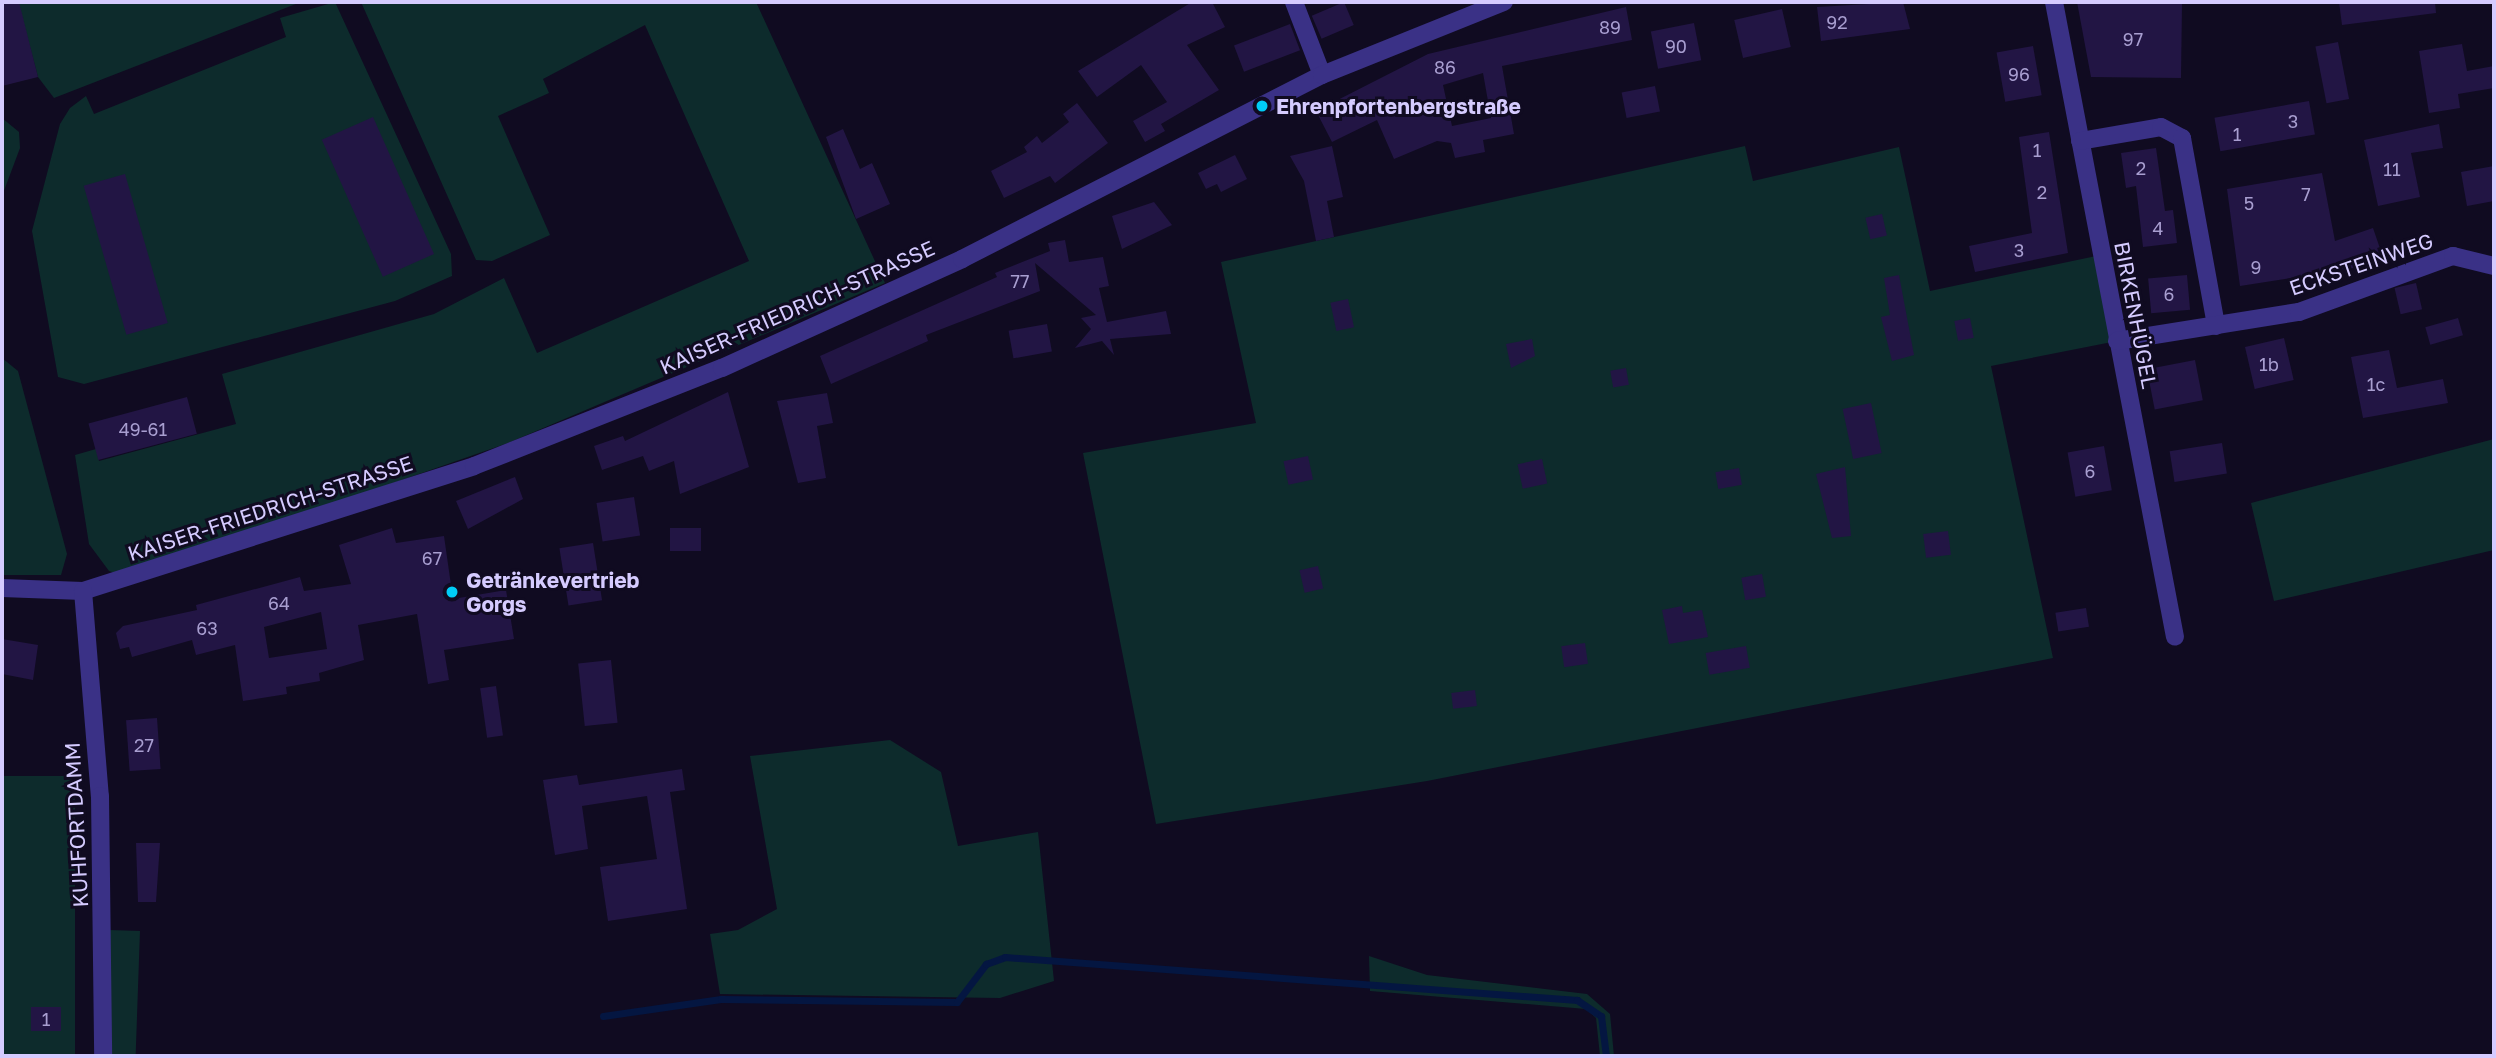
<!DOCTYPE html>
<html>
<head>
<meta charset="utf-8">
<style>
	body { margin:0 }
	#map { position:relative; width:2496px; height:1058px; overflow:hidden; background:#100b21; font-family:"Golos Text",sans-serif }
	div>[style] { position:absolute }
	[style*='--x'] { left:calc(var(--x)*1px); top:calc(var(--y)*1px); width:calc(var(--w)*1px); rotate:calc(var(--a)*1deg) }
	.green>* { inset:0; background:#0d2b2c; transform-origin:0 0 }
	.stream>* { height:7px; margin:-3.5px; padding:0 3.5px; transform-origin:3.5px; border-radius:3.5px; background:#041641 }
	.building>* { inset:0; background:#221544; transform-origin:0 0 }
	.minor>* { height:18px; margin:-9px; padding:0 9px; transform-origin:9px; border-radius:9px; background:#3a3186 }
	.dots>* { width:19px; height:19px; translate:-50% -50%; box-sizing:border-box; border:4px solid #100b21; border-radius:50% }
	span { translate:-50% -50%; white-space:nowrap; text-align:center; line-height:1.15; -webkit-text-stroke:6px #100b21; paint-order:stroke }
	.number-label { font-size:18px; color:#a89ed0 }
	.number-label span { -webkit-text-stroke-width:0 }
	.poi-label { font-size:21px; color:#d5cbff; font-weight:700 }
	.left { translate:0 -50%; text-align:left }
	.street-label { font-size:21px; color:#d5cbff }
	.frame { position:absolute; inset:0; border:4px solid #d5cbff; pointer-events:none }
</style>
</head>
<body>
<div id="map">
	<div class="green">
		<i style="clip-path:polygon(18px 2px,301px 2px,54px 98px,38px 77px)"></i>
		<i style="clip-path:polygon(335px 2px,451px 254px,452px 276px,395px 301px,84px 384px,58px 377px,32px 231px,60px 124px,70px 108px,86px 96px,94px 114px,286px 37px,280px 18px)"></i>
		<i style="clip-path:polygon(361px 2px,756px 2px,885px 283px,508px 443px,287px 520px,118px 574px,109px 571px,89px 544px,75px 455px,96px 449px,99px 461px,236px 424px,222px 374px,434px 314px,504px 278px,537px 353px,749px 261px,645px 25px,543px 79px,549px 93px,498px 116px,550px 235px,492px 261px,476px 260px)"></i>
		<i style="clip-path:polygon(2px 118px,19px 132px,20px 148px,2px 196px)"></i>
		<i style="clip-path:polygon(1745px 146px,1753px 181px,1899px 147px,1930px 291px,2101px 255px,2117px 341px,1991px 366px,2053px 658px,1427px 781px,1156px 824px,1083px 453px,1256px 423px,1221px 262px)"></i>
		<i style="clip-path:polygon(2px 358px,18px 371px,67px 554px,61px 575px,2px 575px)"></i>
		<i style="clip-path:polygon(2494px 439px,2494px 550px,2274px 601px,2251px 503px)"></i>
		<i style="clip-path:polygon(890px 740px,941px 772px,958px 846px,1038px 832px,1054px 981px,1000px 998px,720px 994px,710px 934px,738px 930px,777px 909px,750px 756px)"></i>
		<i style="left:75px;top:776px;width:280px;height:73px;rotate:90deg"></i>
		<i style="left:109px;top:930px;width:31px;height:126px;rotate:2deg"></i>
		<i style="clip-path:polygon(1369px 956px,1427px 975px,1587px 994px,1610px 1014px,1614px 1056px,1600px 1056px,1596px 1018px,1586px 1009px,1370px 991px)"></i>
	</div>
	<div class="stream">
		<i style="--x:603;--y:1016;--w:119;--a:-8.2"></i>
		<i style="--x:721;--y:999;--w:236;--a:0.7"></i>
		<i style="--x:957;--y:1002;--w:48;--a:-52.7"></i>
		<i style="--x:986;--y:964;--w:20;--a:-20"></i>
		<i style="--x:1005;--y:957;--w:574;--a:4.3"></i>
		<i style="--x:1577;--y:1000;--w:29;--a:34"></i>
		<i style="--x:1601;--y:1016;--w:40;--a:82.9"></i>
	</div>
	<div class="building">
		<i style="clip-path:polygon(2px 2px,19px 2px,38px 77px,2px 86px)"></i>
		<i style="clip-path:polygon(1192px 2px,1212px 2px,1225px 27px,1187px 45px,1219px 90px,1161px 124px,1165px 131px,1145px 142px,1133px 121px,1167px 102px,1141px 65px,1097px 97px,1078px 71px)"></i>
		<i style="left:1344px;top:2px;width:25px;height:35px;rotate:67deg"></i>
		<i style="clip-path:polygon(1903px 2px,1910px 29px,1821px 41px,1817px 7px)"></i>
		<i style="clip-path:polygon(2077px 2px,2182px 2px,2181px 78px,2091px 77px)"></i>
		<i style="clip-path:polygon(2339px 2px,2435px 2px,2436px 13px,2342px 25px)"></i>
		<i style="clip-path:polygon(evenodd,1626px 7px,1632px 40px,1502px 66px,1514px 134px,1483px 140px,1485px 152px,1455px 158px,1451px 143px,1437px 141px,1394px 159px,1377px 120px,1332px 142px,1316px 111px,1428px 54px,1626px 7px,1483px 73px,1491px 118px,1452px 126px,1443px 85px,1483px 73px)"></i>
		<i style="left:1782px;top:9px;width:39px;height:49px;rotate:77deg"></i>
		<i style="left:1694px;top:23px;width:38px;height:44px;rotate:79deg"></i>
		<i style="left:1290px;top:24px;width:28px;height:60px;rotate:69deg"></i>
		<i style="left:2338px;top:42px;width:58px;height:23px;rotate:79deg"></i>
		<i style="clip-path:polygon(2462px 44px,2467px 71px,2494px 66px,2494px 88px,2458px 94px,2460px 108px,2429px 113px,2419px 51px)"></i>
		<i style="left:2033px;top:46px;width:50px;height:37px;rotate:80deg"></i>
		<i style="left:1655px;top:86px;width:26px;height:34px;rotate:79deg"></i>
		<i style="left:2309px;top:101px;width:34px;height:96px;rotate:80deg"></i>
		<i style="clip-path:polygon(1077px 103px,1108px 143px,1055px 183px,1050px 176px,1004px 198px,991px 171px,1027px 152px,1024px 147px,1037px 136px,1042px 143px,1069px 122px,1063px 114px)"></i>
		<i style="left:373px;top:117px;width:150px;height:56px;rotate:66deg"></i>
		<i style="clip-path:polygon(2439px 124px,2443px 148px,2411px 153px,2420px 197px,2378px 206px,2364px 140px)"></i>
		<i style="clip-path:polygon(843px 129px,860px 169px,872px 163px,890px 204px,856px 219px,826px 137px)"></i>
		<i style="clip-path:polygon(2049px 132px,2068px 253px,1975px 272px,1969px 246px,2032px 233px,2019px 137px)"></i>
		<i style="clip-path:polygon(1332px 146px,1343px 197px,1327px 201px,1334px 237px,1316px 241px,1304px 181px,1290px 156px)"></i>
		<i style="clip-path:polygon(2156px 148px,2165px 211px,2173px 210px,2177px 243px,2143px 247px,2136px 186px,2126px 188px,2121px 153px)"></i>
		<i style="clip-path:polygon(1235px 155px,1247px 179px,1221px 192px,1217px 184px,1206px 189px,1198px 173px)"></i>
		<i style="clip-path:polygon(2494px 166px,2494px 201px,2467px 206px,2461px 172px)"></i>
		<i style="clip-path:polygon(2322px 173px,2335px 241px,2373px 228px,2385px 263px,2240px 286px,2227px 189px)"></i>
		<i style="left:125px;top:174px;width:155px;height:43px;rotate:74deg"></i>
		<i style="clip-path:polygon(1154px 202px,1172px 225px,1122px 249px,1112px 216px)"></i>
		<i style="left:1882px;top:214px;width:22px;height:17px;rotate:77deg"></i>
		<i style="clip-path:polygon(1065px 240px,1069px 262px,1103px 257px,1109px 286px,1099px 288px,1107px 322px,1166px 311px,1171px 334px,1110px 339px,1114px 355px,1102px 341px,1075px 348px,1091px 329px,1081px 318px,1096px 315px,1035px 263px,1040px 291px,926px 335px,928px 341px,831px 384px,820px 356px,997px 277px,995px 273px,1050px 251px,1048px 243px)"></i>
		<i style="clip-path:polygon(1899px 275px,1914px 355px,1892px 361px,1881px 317px,1890px 315px,1884px 278px)"></i>
		<i style="left:2187px;top:275px;width:35px;height:39px;rotate:85deg"></i>
		<i style="left:2416px;top:283px;width:27px;height:22px;rotate:77deg"></i>
		<i style="left:1348px;top:299px;width:29px;height:18px;rotate:78deg"></i>
		<i style="left:1970px;top:318px;width:20px;height:16px;rotate:79deg"></i>
		<i style="left:2458px;top:318px;width:18px;height:34px;rotate:74deg"></i>
		<i style="left:1047px;top:324px;width:28px;height:39px;rotate:80deg"></i>
		<i style="left:2284px;top:338px;width:43px;height:40px;rotate:77deg"></i>
		<i style="clip-path:polygon(1532px 339px,1535px 356px,1511px 368px,1506px 344px)"></i>
		<i style="clip-path:polygon(2389px 350px,2397px 388px,2443px 379px,2448px 403px,2363px 418px,2351px 357px)"></i>
		<i style="left:2195px;top:360px;width:41px;height:49px;rotate:79deg"></i>
		<i style="left:1626px;top:368px;width:17px;height:16px;rotate:80deg"></i>
		<i style="clip-path:polygon(728px 392px,749px 467px,680px 494px,674px 461px,649px 471px,643px 456px,602px 470px,594px 446px,623px 436px,625px 441px)"></i>
		<i style="clip-path:polygon(827px 393px,833px 423px,817px 426px,826px 478px,798px 483px,777px 401px)"></i>
		<i style="left:187px;top:397px;width:38px;height:102px;rotate:75deg"></i>
		<i style="left:1871px;top:403px;width:51px;height:29px;rotate:78deg"></i>
		<i style="left:2222px;top:443px;width:31px;height:53px;rotate:81deg"></i>
		<i style="left:2104px;top:446px;width:45px;height:37px;rotate:80deg"></i>
		<i style="left:1308px;top:456px;width:24px;height:25px;rotate:78deg"></i>
		<i style="left:1542px;top:459px;width:25px;height:25px;rotate:78deg"></i>
		<i style="clip-path:polygon(1845px 467px,1851px 536px,1832px 538px,1816px 474px)"></i>
		<i style="left:1739px;top:468px;width:17px;height:24px;rotate:80deg"></i>
		<i style="clip-path:polygon(515px 477px,523px 499px,468px 529px,456px 501px)"></i>
		<i style="left:634px;top:497px;width:39px;height:38px;rotate:81deg"></i>
		<i style="clip-path:polygon(evenodd,392px 528px,396px 543px,444px 536px,453px 599px,506px 590px,514px 639px,444px 650px,449px 680px,428px 684px,417px 614px,358px 625px,364px 660px,319px 673px,320px 681px,286px 687px,287px 694px,243px 701px,235px 645px,196px 655px,192px 640px,132px 657px,129px 647px,120px 649px,116px 633px,123px 626px,197px 610px,196px 605px,300px 577px,304px 591px,351px 584px,339px 545px,392px 528px,321px 612px,327px 649px,269px 658px,264px 627px,321px 612px)"></i>
		<i style="left:670px;top:528px;width:31px;height:23px"></i>
		<i style="left:1948px;top:531px;width:24px;height:25px;rotate:83deg"></i>
		<i style="left:593px;top:543px;width:58px;height:34px;rotate:81deg"></i>
		<i style="left:1318px;top:566px;width:23px;height:19px;rotate:77deg"></i>
		<i style="left:1762px;top:574px;width:23px;height:21px;rotate:80deg"></i>
		<i style="clip-path:polygon(1682px 606px,1683px 613px,1702px 610px,1708px 637px,1669px 644px,1662px 610px)"></i>
		<i style="left:2086px;top:608px;width:19px;height:31px;rotate:81deg"></i>
		<i style="clip-path:polygon(2px 639px,38px 645px,33px 680px,2px 674px)"></i>
		<i style="left:1585px;top:643px;width:21px;height:24px;rotate:82deg"></i>
		<i style="left:1746px;top:646px;width:22px;height:41px;rotate:80deg"></i>
		<i style="left:611px;top:660px;width:63px;height:33px;rotate:84deg"></i>
		<i style="left:496px;top:686px;width:50px;height:16px;rotate:82deg"></i>
		<i style="left:1475px;top:690px;width:16px;height:24px;rotate:83deg"></i>
		<i style="left:157px;top:718px;width:51px;height:31px;rotate:86deg"></i>
		<i style="clip-path:polygon(682px 769px,685px 790px,670px 792px,687px 909px,608px 921px,600px 867px,657px 859px,647px 796px,582px 806px,588px 849px,555px 855px,543px 780px,577px 775px,579px 785px)"></i>
		<i style="clip-path:polygon(136px 843px,160px 843px,156px 902px,138px 902px)"></i>
		<i style="left:31px;top:1007px;width:30px;height:24px"></i>
	</div>
	<div class="minor">
		<i style="--x:1294;--y:2;--w:78;--a:69"></i>
		<i style="--x:2054;--y:2;--w:646;--a:79.21"></i>
		<i style="--x:2080;--y:141;--w:82;--a:-9.8"></i>
		<i style="--x:2161;--y:127;--w:24;--a:28"></i>
		<i style="--x:2182;--y:138;--w:191;--a:79.7"></i>
		<i style="--x:2117;--y:341;--w:184;--a:-9.1"></i>
		<i style="--x:2299;--y:312;--w:164;--a:-20"></i>
		<i style="--x:2453;--y:256;--w:42;--a:13.7"></i>
		<i style="--x:2;--y:588;--w:81;--a:2.1"></i>
		<i style="--x:83;--y:591;--w:410;--a:-17.7"></i>
		<i style="--x:474;--y:466;--w:267;--a:-21.6"></i>
		<i style="--x:722;--y:368;--w:264;--a:-24.4"></i>
		<i style="--x:962;--y:259;--w:404;--a:-27.1"></i>
		<i style="--x:1322;--y:75;--w:196;--a:-21.9"></i>
		<i style="--x:83;--y:591;--w:206;--a:85.3"></i>
		<i style="--x:100;--y:796;--w:260;--a:89.3"></i>
	</div>
	<div class="dots">
		<i style="left:1262px;top:106px;background:#00ccf6"></i>
		<i style="left:452px;top:592px;background:#00ccf6"></i>
	</div>
	<div class="number-label">
		<span style="left:1837px;top:22px">92</span>
		<span style="left:1610px;top:27px">89</span>
		<span style="left:2133px;top:39px">97</span>
		<span style="left:1676px;top:46px">90</span>
		<span style="left:1445px;top:67px">86</span>
		<span style="left:2019px;top:74px">96</span>
		<span style="left:2293px;top:121px">3</span>
		<span style="left:2237px;top:134px">1</span>
		<span style="left:2037px;top:150px">1</span>
		<span style="left:2141px;top:168px">2</span>
		<span style="left:2392px;top:169px">11</span>
		<span style="left:2042px;top:192px">2</span>
		<span style="left:2306px;top:194px">7</span>
		<span style="left:2249px;top:203px">5</span>
		<span style="left:2158px;top:228px">4</span>
		<span style="left:2019px;top:250px">3</span>
		<span style="left:2256px;top:267px">9</span>
		<span style="left:1020px;top:281px">77</span>
		<span style="left:2169px;top:294px">6</span>
		<span style="left:2269px;top:364px">1b</span>
		<span style="left:2376px;top:384px">1c</span>
		<span style="left:143px;top:429px">49-61</span>
		<span style="left:2090px;top:471px">6</span>
		<span style="left:432px;top:558px">67</span>
		<span style="left:279px;top:603px">64</span>
		<span style="left:207px;top:628px">63</span>
		<span style="left:144px;top:745px">27</span>
		<span style="left:46px;top:1019px">1</span>
	</div>
	<div class="poi-label">
		<span class="left" style="left:1276px;top:106px">Ehrenpfortenbergstraße</span>
		<span class="left" style="left:466px;top:592px">Getränkevertrieb<br>Gorgs</span>
	</div>
	<div class="street-label">
		<span style="left:2361px;top:264px;rotate:-19deg">ECKSTEINWEG</span>
		<span style="left:797px;top:307px;rotate:-24deg">KAISER-FRIEDRICH-STRASSE</span>
		<span style="left:2136px;top:315px;rotate:79deg">BIRKENHÜGEL</span>
		<span style="left:270px;top:508px;rotate:-18deg">KAISER-FRIEDRICH-STRASSE</span>
		<span style="left:76px;top:825px;rotate:-93deg">KUHFORTDAMM</span>
	</div>
	<div class="frame"></div>
</div>
</body>
</html>
